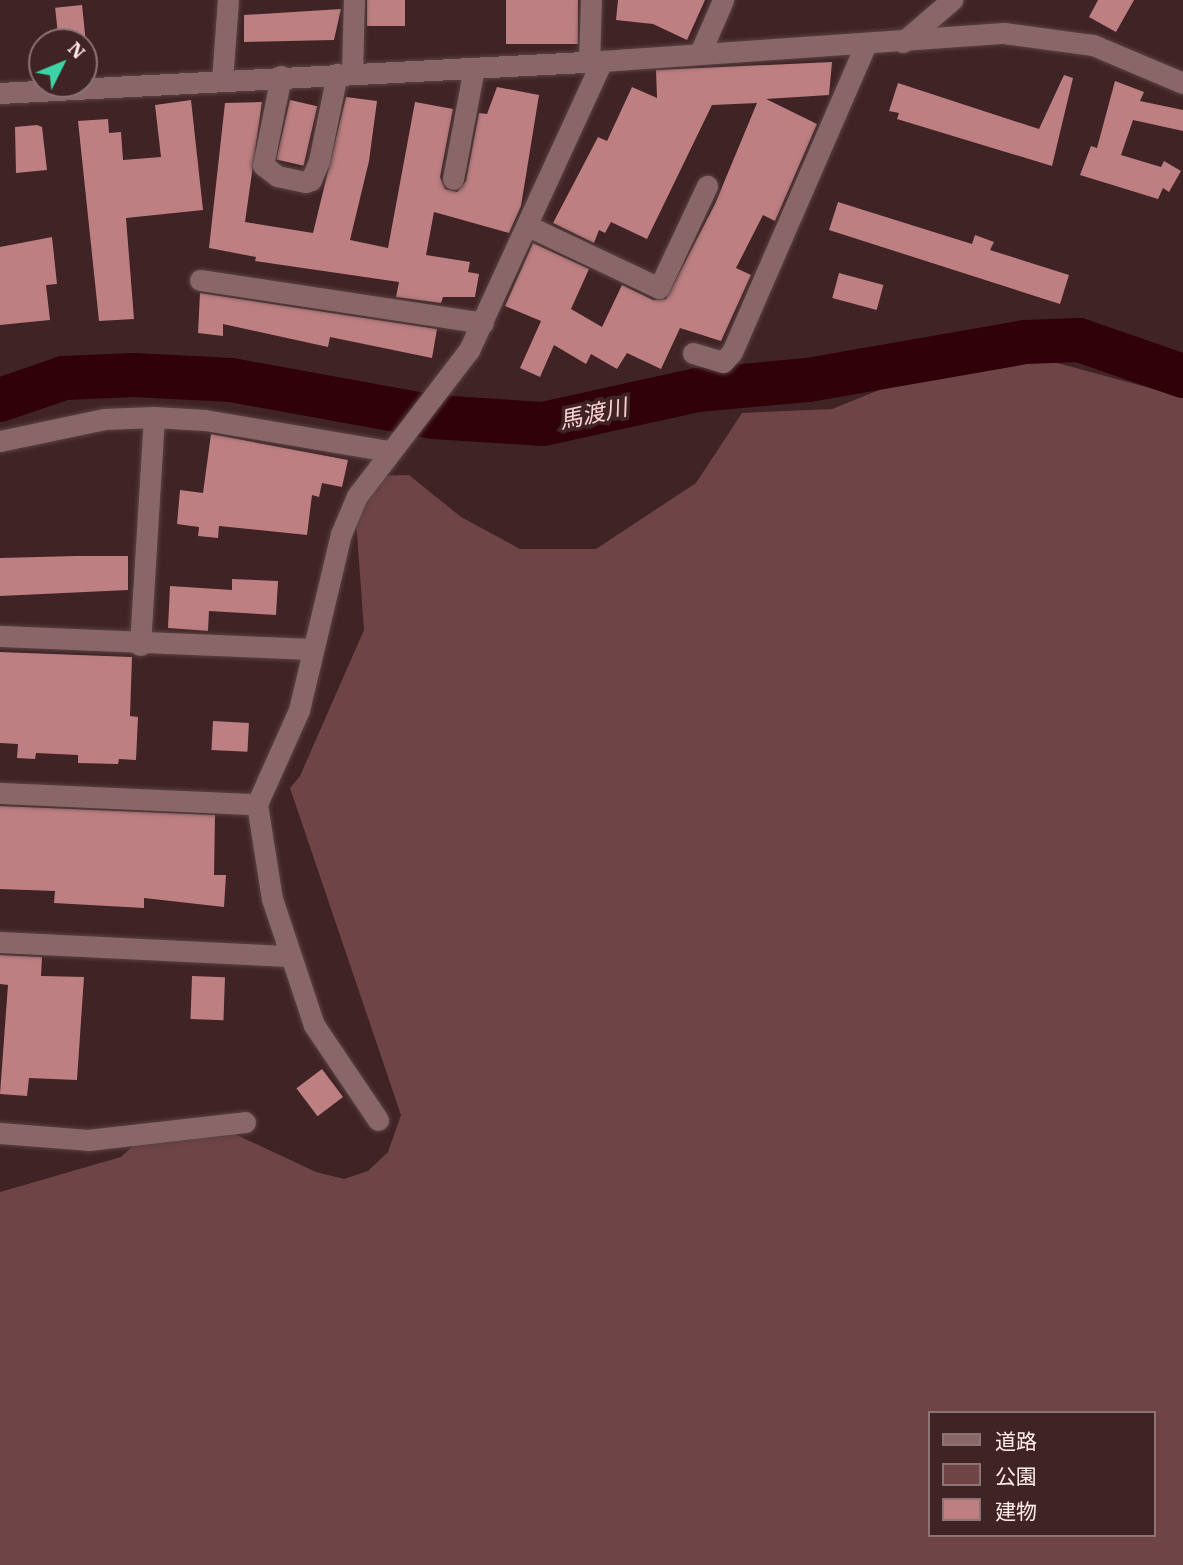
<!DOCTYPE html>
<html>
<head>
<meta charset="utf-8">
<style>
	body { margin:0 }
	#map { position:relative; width:1183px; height:1565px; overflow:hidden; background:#402325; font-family:"IBM Plex Serif","Noto Sans JP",serif }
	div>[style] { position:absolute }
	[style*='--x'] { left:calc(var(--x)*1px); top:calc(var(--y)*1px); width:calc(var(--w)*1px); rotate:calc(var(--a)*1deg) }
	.green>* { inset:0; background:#6f4446 }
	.river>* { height:44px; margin:-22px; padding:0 22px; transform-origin:22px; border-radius:22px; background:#300108 }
	.building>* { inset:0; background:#bd7f82; transform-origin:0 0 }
	.roads { filter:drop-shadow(0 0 2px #594243) drop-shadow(0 0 2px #594243) }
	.minor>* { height:21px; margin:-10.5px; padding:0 10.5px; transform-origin:10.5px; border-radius:10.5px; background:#896768 }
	span { translate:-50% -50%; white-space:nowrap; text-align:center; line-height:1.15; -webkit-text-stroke:7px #402325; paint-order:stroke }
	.water-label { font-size:23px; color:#fad4d4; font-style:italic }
	.legend { position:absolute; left:928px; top:1411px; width:228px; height:126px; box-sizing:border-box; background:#402325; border:2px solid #8c7374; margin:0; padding:9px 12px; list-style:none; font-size:21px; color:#ffebeb }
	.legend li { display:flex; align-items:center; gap:14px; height:35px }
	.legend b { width:35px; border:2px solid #8c7374 }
	.north { position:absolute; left:28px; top:28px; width:70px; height:70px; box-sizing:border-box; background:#402325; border:2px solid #8c7374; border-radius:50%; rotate:47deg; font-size:19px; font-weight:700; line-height:28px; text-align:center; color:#ffebeb }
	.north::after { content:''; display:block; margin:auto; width:24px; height:32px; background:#3cd4a4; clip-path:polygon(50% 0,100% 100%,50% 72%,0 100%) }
</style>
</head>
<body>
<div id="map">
	<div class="green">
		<i style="clip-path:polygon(evenodd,1024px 354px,1183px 397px,1183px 1565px,0 1565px,0 1192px,121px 1157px,159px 1122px,228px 1131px,316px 1172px,344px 1179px,368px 1171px,388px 1152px,401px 1115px,290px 788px,300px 776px,364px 630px,356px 520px,371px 476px,409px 475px,461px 517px,520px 549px,596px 549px,696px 483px,742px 413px,832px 409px,909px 378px,1024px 354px,929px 1413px,1153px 1413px,1153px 1535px,929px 1535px,929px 1413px)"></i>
	</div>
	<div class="river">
		<i style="--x:0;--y:400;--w:68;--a:-19"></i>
		<i style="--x:64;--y:378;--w:70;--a:-2.5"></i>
		<i style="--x:134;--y:375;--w:97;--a:3"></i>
		<i style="--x:231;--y:380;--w:206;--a:10.3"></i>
		<i style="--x:434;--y:417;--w:109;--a:3.7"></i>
		<i style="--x:543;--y:424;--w:159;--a:-12.4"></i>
		<i style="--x:698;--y:390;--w:110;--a:-5.2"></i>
		<i style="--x:808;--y:380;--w:220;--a:-9.9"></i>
		<i style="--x:1025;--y:342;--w:54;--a:-2.1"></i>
		<i style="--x:1079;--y:340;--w:110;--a:19.1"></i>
	</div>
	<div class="building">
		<i style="left:367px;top:0;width:38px;height:26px"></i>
		<i style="left:506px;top:0;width:72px;height:44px"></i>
		<i style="clip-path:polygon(618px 0,705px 0,687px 40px,653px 24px,616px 20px)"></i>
		<i style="clip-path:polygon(1098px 0,1134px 0,1116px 32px,1089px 17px)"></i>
		<i style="left:82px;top:5px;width:37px;height:27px;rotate:84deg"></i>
		<i style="clip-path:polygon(341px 9px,334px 40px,244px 42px,244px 15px)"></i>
		<i style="clip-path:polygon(832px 62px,829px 95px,766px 99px,817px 124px,775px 221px,763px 215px,736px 268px,751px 275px,721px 341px,680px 328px,661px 369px,627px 353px,617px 369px,591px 354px,586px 364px,554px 345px,540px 377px,520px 368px,541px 321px,505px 306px,533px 243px,589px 269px,571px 309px,602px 327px,622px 285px,653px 300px,666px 299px,715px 204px,757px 103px,712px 105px,647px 239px,611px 222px,605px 233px,599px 230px,594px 243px,553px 223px,598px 137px,607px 141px,632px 87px,657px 98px,656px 70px)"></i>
		<i style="clip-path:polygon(1064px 75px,1073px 78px,1052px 166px,897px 119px,899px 113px,889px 111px,898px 83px,1039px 129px)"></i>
		<i style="clip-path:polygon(1115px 81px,1144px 92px,1140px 101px,1183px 110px,1183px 131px,1133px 120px,1121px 155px,1161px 167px,1164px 161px,1181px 171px,1169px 192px,1163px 188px,1158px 199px,1080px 175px,1091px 146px,1097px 148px)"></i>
		<i style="clip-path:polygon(497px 87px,539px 95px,521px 206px,509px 233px,434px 212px,426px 255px,470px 262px,468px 272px,479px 274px,475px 297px,443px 297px,441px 303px,396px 297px,399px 282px,255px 261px,256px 257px,209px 248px,225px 103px,262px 102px,245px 222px,313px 233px,346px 97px,377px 101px,369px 161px,350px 240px,388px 248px,415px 102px,453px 109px,440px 177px,445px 189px,457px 192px,466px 181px,479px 113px,487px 114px)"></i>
		<i style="clip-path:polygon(191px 100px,203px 210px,126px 218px,134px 319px,99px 321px,78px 121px,108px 119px,109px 133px,121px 132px,123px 160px,161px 157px,155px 105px)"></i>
		<i style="left:290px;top:100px;width:28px;height:61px;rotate:13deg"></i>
		<i style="clip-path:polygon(37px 125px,42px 127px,47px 170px,16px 173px,15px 127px)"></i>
		<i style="clip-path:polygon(838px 202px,972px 244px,975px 235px,994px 242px,990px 250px,1069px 275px,1060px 304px,829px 230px)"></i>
		<i style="clip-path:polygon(52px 237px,57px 284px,46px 285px,50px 320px,0 325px,0 247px)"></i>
		<i style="left:839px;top:273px;width:46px;height:26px;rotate:15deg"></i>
		<i style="clip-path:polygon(200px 293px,437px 329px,432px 358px,330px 337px,328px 347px,223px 324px,223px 336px,198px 333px)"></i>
		<i style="clip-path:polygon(211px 434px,348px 460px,342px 487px,322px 483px,319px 497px,312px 495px,307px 535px,219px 526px,218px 538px,198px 536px,199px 527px,177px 524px,180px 490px,203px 493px)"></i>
		<i style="clip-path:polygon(76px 556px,128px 556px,128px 590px,0 596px,0 558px)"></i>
		<i style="clip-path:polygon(232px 579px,278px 581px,276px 615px,209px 611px,208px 631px,168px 628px,170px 586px,232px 590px)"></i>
		<i style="clip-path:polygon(0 652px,132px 657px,130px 716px,138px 717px,136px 760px,119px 759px,118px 764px,78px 763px,78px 755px,36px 753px,35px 759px,17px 758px,18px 744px,0 743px)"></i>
		<i style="left:213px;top:721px;width:36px;height:29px;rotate:3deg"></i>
		<i style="clip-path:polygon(0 806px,215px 815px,214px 875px,226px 875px,224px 907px,144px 898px,144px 908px,54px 903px,55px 891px,0 889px)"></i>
		<i style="clip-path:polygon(0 955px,42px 957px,41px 976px,84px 977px,77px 1080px,29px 1078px,27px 1096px,0 1094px,8px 985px,0 984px)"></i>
		<i style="left:192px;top:976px;width:33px;height:43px;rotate:2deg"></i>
		<i style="left:322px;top:1069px;width:35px;height:32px;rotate:53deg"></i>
	</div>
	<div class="roads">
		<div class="minor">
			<i style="--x:903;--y:42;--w:65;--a:-40.6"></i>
			<i style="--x:700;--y:53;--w:58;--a:-66.5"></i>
			<i style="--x:589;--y:62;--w:62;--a:-88.2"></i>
			<i style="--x:352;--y:74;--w:74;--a:-88.5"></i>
			<i style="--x:281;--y:76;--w:91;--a:101.4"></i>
			<i style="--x:263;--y:165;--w:18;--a:38"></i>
			<i style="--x:277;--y:176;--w:29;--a:12"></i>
			<i style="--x:305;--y:182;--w:6;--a:-18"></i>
			<i style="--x:311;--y:180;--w:21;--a:-67"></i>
			<i style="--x:319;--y:161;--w:89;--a:-78.3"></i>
			<i style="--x:222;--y:81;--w:81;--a:-85.8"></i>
			<i style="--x:0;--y:93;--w:603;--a:-3.04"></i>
			<i style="--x:602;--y:61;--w:403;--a:-4"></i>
			<i style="--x:1004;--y:33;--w:90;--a:7.7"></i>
			<i style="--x:1093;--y:45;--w:98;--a:22.9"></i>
			<i style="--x:453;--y:179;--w:113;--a:-79.3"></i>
			<i style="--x:528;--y:226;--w:145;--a:25.3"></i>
			<i style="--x:659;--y:288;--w:113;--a:-64.8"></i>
			<i style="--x:200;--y:280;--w:286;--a:8.6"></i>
			<i style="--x:693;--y:353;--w:31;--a:17"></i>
			<i style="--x:723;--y:362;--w:13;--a:-48"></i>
			<i style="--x:732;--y:352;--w:336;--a:-66.5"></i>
			<i style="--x:0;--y:441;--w:106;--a:-11.9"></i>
			<i style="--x:104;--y:419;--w:50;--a:-2.3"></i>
			<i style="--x:154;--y:417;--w:51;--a:3.4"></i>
			<i style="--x:205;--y:420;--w:186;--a:9.6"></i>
			<i style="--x:0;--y:636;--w:313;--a:2.4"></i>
			<i style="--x:140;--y:645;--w:228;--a:-86.5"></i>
			<i style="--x:0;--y:793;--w:257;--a:2.5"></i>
			<i style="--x:0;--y:942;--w:289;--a:2.8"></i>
			<i style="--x:378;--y:1120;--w:115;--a:-124"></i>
			<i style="--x:314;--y:1025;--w:133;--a:-108.4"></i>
			<i style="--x:272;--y:899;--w:96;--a:-99"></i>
			<i style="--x:257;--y:804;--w:103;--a:-65.9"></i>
			<i style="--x:299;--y:710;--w:181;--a:-76.6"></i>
			<i style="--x:341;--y:534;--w:41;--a:-67.2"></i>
			<i style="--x:357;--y:496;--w:184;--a:-52.5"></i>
			<i style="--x:469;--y:350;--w:318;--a:-65.3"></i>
			<i style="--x:0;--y:1133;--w:88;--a:4.5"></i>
			<i style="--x:88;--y:1140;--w:158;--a:-6.5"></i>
		</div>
	</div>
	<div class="water-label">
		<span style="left:593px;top:413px;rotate:-12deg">馬渡川</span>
	</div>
	<ul class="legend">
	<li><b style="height:9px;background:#896768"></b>道路</li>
	<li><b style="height:19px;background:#6f4446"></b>公園</li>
	<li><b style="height:19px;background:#bd7f82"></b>建物</li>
	</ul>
	<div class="north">N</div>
</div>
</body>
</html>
